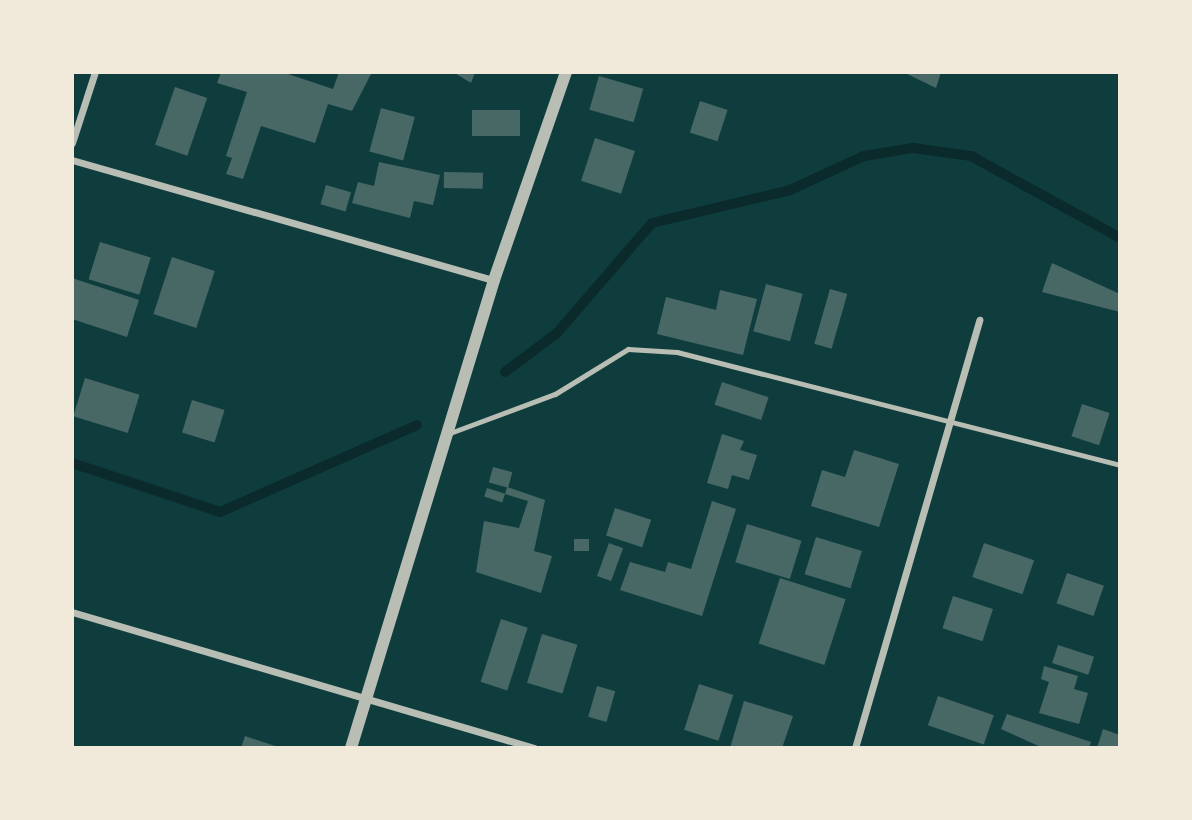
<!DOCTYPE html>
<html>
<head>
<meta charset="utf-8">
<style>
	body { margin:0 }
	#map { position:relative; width:1192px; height:820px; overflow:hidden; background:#0f3d3e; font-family:Rubik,sans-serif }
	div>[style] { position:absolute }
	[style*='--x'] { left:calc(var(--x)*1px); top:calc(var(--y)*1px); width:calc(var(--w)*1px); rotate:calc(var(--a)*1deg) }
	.stream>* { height:10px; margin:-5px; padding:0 5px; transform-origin:5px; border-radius:5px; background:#0a2a2b }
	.building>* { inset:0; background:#486865; transform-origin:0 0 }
	.service>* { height:5px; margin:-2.5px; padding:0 2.5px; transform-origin:2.5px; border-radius:2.5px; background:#b8beb3 }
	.minor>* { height:7px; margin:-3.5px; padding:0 3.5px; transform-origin:3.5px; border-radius:3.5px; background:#b8beb3 }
	.tertiary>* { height:12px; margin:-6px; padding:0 6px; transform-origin:6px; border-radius:6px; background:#b8beb3 }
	span { translate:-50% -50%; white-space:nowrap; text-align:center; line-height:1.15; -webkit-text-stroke:5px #f1e9da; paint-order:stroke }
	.frame { position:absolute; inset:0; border:74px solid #f1e9da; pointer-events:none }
</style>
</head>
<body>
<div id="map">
	<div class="stream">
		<i style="--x:505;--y:372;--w:65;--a:-36.9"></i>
		<i style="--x:557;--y:333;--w:145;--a:-49.2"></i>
		<i style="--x:652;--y:223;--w:142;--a:-13.4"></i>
		<i style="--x:790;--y:190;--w:81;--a:-24.7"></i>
		<i style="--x:864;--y:156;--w:50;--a:-9.3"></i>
		<i style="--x:913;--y:148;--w:59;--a:7.9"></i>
		<i style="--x:971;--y:156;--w:170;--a:28.8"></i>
		<i style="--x:72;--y:463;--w:156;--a:18.3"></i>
		<i style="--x:220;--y:512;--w:215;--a:-23.8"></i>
	</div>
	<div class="building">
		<i style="clip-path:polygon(221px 72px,282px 72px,333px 89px,339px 72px,372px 72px,352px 111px,328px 104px,315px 143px,261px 126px,243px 179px,226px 174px,232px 158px,226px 156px,247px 92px,217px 83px)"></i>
		<i style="clip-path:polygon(453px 72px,475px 72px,471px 83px)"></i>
		<i style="clip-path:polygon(903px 72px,941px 72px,936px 88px)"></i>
		<i style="left:599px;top:76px;width:46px;height:35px;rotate:16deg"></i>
		<i style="left:175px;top:87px;width:34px;height:61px;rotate:19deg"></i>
		<i style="left:700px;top:101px;width:29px;height:33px;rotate:18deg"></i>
		<i style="left:381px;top:108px;width:35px;height:45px;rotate:15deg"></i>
		<i style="left:472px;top:110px;width:48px;height:26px"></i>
		<i style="left:595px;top:138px;width:42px;height:45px;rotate:18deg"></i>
		<i style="clip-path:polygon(379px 162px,440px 175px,433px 205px,414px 201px,410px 218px,352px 203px,358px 182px,374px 186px)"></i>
		<i style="left:444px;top:172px;width:39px;height:16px;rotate:1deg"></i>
		<i style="left:326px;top:185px;width:26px;height:20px;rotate:16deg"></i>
		<i style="left:100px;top:242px;width:53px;height:39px;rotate:17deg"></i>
		<i style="left:172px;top:257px;width:45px;height:60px;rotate:18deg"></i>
		<i style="clip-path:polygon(1052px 263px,1120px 294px,1120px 312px,1042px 292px)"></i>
		<i style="clip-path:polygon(72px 278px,139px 300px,127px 337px,72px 319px)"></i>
		<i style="left:766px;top:284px;width:38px;height:49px;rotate:15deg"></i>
		<i style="left:830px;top:289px;width:18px;height:57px;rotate:16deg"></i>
		<i style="clip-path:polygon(720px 290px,757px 299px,743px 355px,657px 334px,666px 297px,716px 310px)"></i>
		<i style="left:85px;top:378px;width:57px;height:40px;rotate:17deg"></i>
		<i style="left:722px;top:382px;width:49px;height:24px;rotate:18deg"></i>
		<i style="left:192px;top:400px;width:34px;height:34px;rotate:17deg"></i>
		<i style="left:1082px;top:404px;width:29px;height:34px;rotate:18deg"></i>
		<i style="clip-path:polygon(722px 434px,744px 441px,740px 450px,757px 455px,749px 480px,732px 475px,728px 489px,707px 483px)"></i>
		<i style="clip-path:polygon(854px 450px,899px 464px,879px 527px,811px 506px,822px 470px,845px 477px)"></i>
		<i style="left:493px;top:467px;width:20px;height:16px;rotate:15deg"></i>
		<i style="clip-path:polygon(507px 487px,545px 500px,534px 551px,552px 556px,541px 593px,476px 572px,484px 521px,519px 528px,528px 501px,505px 494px)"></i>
		<i style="left:487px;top:488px;width:19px;height:9px;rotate:18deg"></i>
		<i style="clip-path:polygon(712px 501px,736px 509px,702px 616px,620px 590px,630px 562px,665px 572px,668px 562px,691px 569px)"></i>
		<i style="left:615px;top:508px;width:38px;height:29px;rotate:18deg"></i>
		<i style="left:747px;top:524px;width:57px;height:40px;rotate:17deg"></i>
		<i style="left:816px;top:537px;width:48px;height:39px;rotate:17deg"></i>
		<i style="left:574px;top:539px;width:15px;height:12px"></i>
		<i style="left:609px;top:543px;width:15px;height:35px;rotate:20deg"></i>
		<i style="left:984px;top:543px;width:53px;height:36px;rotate:19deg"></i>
		<i style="left:1067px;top:573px;width:39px;height:32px;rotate:19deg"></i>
		<i style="left:780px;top:578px;width:69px;height:69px;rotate:18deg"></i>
		<i style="left:953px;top:596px;width:42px;height:34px;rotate:18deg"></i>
		<i style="left:501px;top:619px;width:28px;height:66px;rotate:18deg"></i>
		<i style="left:542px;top:634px;width:37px;height:51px;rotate:17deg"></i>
		<i style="left:1058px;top:645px;width:38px;height:19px;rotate:18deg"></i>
		<i style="clip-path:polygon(1044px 666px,1078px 676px,1074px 689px,1088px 693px,1079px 724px,1039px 713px,1049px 682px,1041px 679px)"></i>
		<i style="left:699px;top:684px;width:36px;height:48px;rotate:18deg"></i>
		<i style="left:597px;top:686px;width:19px;height:32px;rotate:16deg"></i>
		<i style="left:938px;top:696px;width:59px;height:31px;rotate:19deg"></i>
		<i style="clip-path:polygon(744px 701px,793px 716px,782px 748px,730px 748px)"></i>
		<i style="clip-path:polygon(1007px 714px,1091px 742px,1089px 748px,1043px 748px,1001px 729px)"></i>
		<i style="clip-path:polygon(1103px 729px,1120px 735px,1120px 748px,1097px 748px)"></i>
		<i style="clip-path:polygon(245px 736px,281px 748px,241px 748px)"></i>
	</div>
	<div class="service">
		<i style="--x:450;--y:433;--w:112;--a:-20.4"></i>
		<i style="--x:555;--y:394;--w:86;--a:-31.7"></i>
		<i style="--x:628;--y:349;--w:49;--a:3.5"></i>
		<i style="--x:677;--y:352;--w:457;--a:14.3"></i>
	</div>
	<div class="minor">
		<i style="--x:72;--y:143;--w:75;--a:-72.1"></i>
		<i style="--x:72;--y:160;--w:439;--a:15.9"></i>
		<i style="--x:72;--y:612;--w:482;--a:16.4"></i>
		<i style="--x:855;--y:748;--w:446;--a:-73.8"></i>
	</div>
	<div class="tertiary">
		<i style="--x:351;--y:748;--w:489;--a:-73"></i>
		<i style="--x:494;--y:280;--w:220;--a:-70.9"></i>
	</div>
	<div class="frame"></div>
</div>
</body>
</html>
